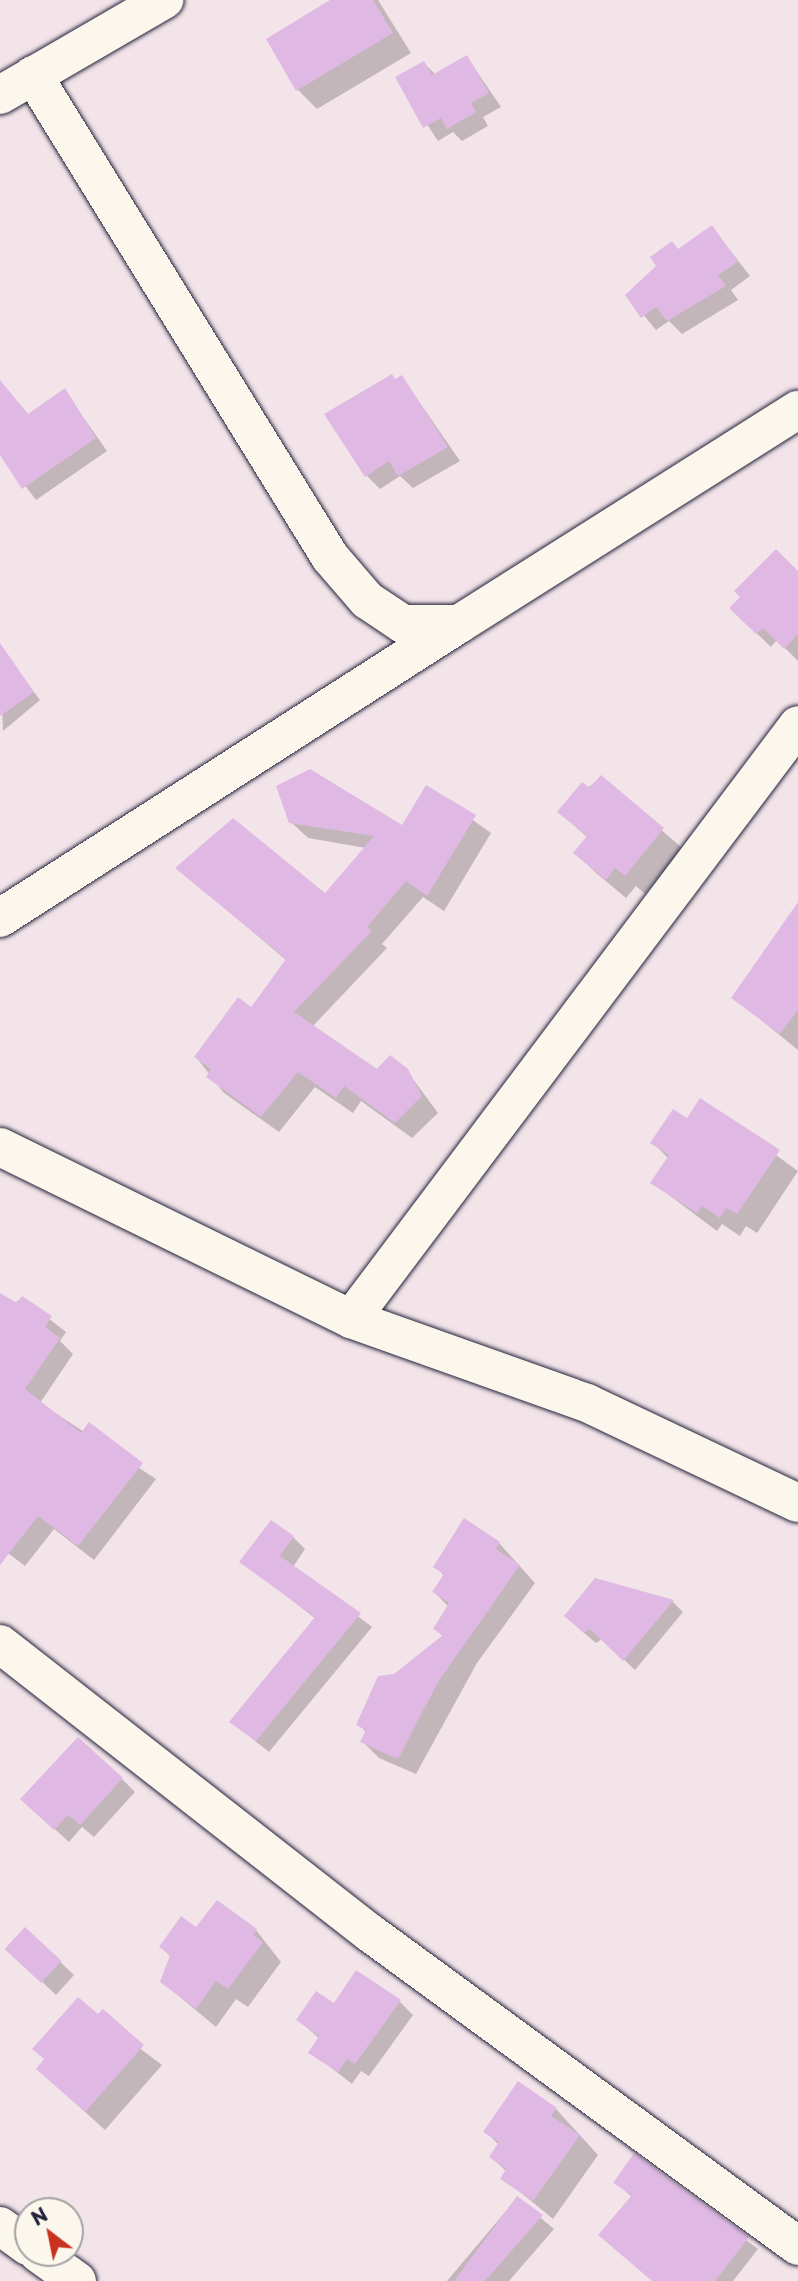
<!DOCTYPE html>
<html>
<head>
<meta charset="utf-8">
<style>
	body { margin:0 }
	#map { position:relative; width:798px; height:2281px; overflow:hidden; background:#f3e4e9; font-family:"Playpen Sans",sans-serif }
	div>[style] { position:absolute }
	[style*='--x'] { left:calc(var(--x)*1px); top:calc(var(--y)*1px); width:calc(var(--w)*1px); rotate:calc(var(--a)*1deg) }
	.shadow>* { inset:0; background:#0003 }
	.building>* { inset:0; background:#dfb9e3; transform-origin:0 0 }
	.roads { filter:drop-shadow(0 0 2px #22223b) drop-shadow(0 0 2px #22223b) }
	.minor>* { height:38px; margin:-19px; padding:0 19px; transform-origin:19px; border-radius:19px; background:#fbf7ec }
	span { translate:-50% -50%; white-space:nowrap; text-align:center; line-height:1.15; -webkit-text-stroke:7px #fbf7ec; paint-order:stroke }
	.north { position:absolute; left:14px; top:2197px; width:70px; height:70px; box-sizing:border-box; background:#fbf7ec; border:2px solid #a4a2a5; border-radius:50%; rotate:328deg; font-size:19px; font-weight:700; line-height:28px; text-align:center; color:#22223b }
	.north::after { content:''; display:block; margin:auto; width:24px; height:32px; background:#c8321e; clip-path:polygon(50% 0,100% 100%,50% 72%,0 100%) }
</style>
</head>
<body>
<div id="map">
	<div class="shadow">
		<i style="clip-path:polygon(334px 0,378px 0,411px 53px,317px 109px,298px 90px)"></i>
		<i style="clip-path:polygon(467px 57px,501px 107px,483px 117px,488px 126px,462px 141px,453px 132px,438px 141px,397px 78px,424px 63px,436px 75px)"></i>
		<i style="clip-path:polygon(712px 227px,750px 276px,731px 290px,738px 300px,682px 334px,669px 321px,656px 330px,627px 295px)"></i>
		<i style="clip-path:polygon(402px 377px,460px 461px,413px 488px,400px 476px,380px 489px,366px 475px)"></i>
		<i style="clip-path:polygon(64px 390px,107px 451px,36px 500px,0 452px,0 406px,12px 397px,29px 415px)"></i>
		<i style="clip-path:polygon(798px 574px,798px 661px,777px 640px,771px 647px,731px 608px)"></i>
		<i style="clip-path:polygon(9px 659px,40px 700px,3px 731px,0 664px)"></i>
		<i style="clip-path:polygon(601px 777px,682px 848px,645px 894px,636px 886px,626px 898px,595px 872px,575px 853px,588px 838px,559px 812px)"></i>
		<i style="clip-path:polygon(427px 787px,491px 833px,444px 911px,423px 897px,382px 944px,387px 948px,312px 1027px,377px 1072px,407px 1071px,438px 1113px,412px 1138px,361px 1101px,353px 1113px,315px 1087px,279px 1132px,224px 1093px,196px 1057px,252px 1009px,287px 961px,178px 868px,326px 895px,366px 848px,308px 838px,291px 822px,402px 828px)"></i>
		<i style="clip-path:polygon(798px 924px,798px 1050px,733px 997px)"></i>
		<i style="clip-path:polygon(701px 1101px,798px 1171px,757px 1233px,746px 1226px,740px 1236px,722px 1224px,717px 1231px,653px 1183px,669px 1159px,653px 1143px,688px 1121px)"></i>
		<i style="clip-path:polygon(22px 1298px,66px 1332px,60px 1341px,73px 1354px,40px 1403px,156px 1479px,94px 1560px,54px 1529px,25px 1566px,0 1547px,0 1313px)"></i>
		<i style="clip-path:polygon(464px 1521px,499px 1543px,535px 1583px,477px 1663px,416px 1774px,379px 1758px,363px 1742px,367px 1733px,358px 1724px,394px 1676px,444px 1637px,435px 1629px,449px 1607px,434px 1592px,445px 1577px,435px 1566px)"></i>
		<i style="clip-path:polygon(293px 1537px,305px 1549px,293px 1567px,372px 1627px,269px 1752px,231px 1722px,316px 1619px,241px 1561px)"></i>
		<i style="clip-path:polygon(596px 1580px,673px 1602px,683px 1612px,635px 1670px,602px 1639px,596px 1643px,577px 1627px)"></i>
		<i style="clip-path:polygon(122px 1779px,135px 1792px,94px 1837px,82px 1827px,69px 1842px,36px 1812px)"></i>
		<i style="clip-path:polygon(25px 1929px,74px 1975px,56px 1995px,21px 1962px)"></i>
		<i style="clip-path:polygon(197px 1930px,256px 1930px,281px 1962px,248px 2007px,236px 1999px,216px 2027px,162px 1982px,171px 1957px,161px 1947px)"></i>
		<i style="clip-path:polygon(399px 2001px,413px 2015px,369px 2076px,361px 2071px,352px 2084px,311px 2052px,320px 2039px,298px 2020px,334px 2005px)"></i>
		<i style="clip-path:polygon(98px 2017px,162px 2065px,105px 2130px,38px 2069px)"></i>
		<i style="clip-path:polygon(556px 2109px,598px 2155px,553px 2219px,503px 2178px,507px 2172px,491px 2157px,499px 2145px,485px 2131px)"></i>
		<i style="clip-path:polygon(634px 2156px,758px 2249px,733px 2281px,659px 2281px,600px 2235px,632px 2197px,616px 2183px)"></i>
		<i style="clip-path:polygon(517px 2198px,554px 2229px,509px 2281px,447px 2281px)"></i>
	</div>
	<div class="building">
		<i style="clip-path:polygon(330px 0,373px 0,393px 33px,296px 91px,266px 39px)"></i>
		<i style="clip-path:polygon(467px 55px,489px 93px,471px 103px,476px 112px,447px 129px,441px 118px,423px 128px,395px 77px,424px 61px,432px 75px)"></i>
		<i style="clip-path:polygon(712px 225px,738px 262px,718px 275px,726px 286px,667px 321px,656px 307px,641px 318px,625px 295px,656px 266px,650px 257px,672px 241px,678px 249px)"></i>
		<i style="clip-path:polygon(392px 374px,395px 379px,402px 375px,448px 447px,398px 476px,389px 461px,365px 477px,324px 414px)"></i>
		<i style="clip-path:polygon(0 380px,28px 414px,65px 388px,96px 438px,22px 489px,0 455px)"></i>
		<i style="clip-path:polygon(776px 549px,798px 571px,798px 634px,784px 649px,763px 628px,756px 634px,729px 608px,740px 597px,734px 591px)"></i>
		<i style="clip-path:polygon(0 643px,34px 692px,0 716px)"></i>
		<i style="clip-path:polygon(310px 769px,402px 825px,426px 785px,476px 815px,427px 896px,406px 881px,367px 927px,372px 931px,294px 1012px,377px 1069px,390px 1055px,408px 1069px,422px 1096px,395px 1123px,344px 1086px,336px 1098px,298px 1072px,261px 1117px,206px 1077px,211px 1069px,194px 1057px,238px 997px,251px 1007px,286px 959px,175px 868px,233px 818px,325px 893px,374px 836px,289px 823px,276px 786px)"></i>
		<i style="clip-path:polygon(601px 775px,664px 828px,625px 876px,615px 868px,606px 880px,573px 853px,587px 836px,557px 812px,582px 782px,590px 788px)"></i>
		<i style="clip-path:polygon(798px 902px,798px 1010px,780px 1034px,731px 998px)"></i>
		<i style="clip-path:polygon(700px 1098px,780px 1150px,737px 1214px,726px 1208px,720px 1218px,702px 1206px,697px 1213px,650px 1183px,669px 1155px,650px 1143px,673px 1109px,687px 1118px)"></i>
		<i style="clip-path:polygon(0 1293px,17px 1303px,22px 1296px,52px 1316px,45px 1327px,60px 1338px,25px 1389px,81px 1433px,89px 1422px,143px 1463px,78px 1546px,38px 1516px,0 1565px)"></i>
		<i style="clip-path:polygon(464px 1518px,500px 1542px,496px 1549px,520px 1565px,438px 1682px,398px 1759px,360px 1742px,366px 1730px,356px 1725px,378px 1676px,394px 1674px,443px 1635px,433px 1629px,449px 1603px,432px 1592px,444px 1574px,433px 1567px)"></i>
		<i style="clip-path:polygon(271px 1520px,294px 1536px,280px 1556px,361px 1613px,256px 1741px,229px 1722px,315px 1617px,239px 1562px)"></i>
		<i style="clip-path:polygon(595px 1578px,674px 1600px,623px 1661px,590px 1629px,584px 1633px,564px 1616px)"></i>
		<i style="clip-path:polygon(78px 1737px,123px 1778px,80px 1825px,68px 1815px,54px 1830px,20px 1799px)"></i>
		<i style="clip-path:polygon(217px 1900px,257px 1929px,253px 1935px,263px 1942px,228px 1989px,216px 1981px,196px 2009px,160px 1982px,170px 1955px,159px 1947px,181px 1916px,196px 1927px)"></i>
		<i style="left:25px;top:1927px;width:50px;height:30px;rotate:43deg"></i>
		<i style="clip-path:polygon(356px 1970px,401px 2000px,355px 2064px,347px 2059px,338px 2072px,308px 2053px,319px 2036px,296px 2020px,316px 1991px,334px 2003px)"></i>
		<i style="clip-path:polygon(78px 1997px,98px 2014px,103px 2009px,144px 2045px,85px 2112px,36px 2069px,44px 2059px,32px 2049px)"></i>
		<i style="clip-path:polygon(518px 2081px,557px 2108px,551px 2116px,580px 2135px,533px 2201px,500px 2179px,506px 2169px,489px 2157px,499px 2142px,483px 2132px)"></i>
		<i style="clip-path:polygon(634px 2153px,749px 2237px,715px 2281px,652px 2281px,598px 2235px,632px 2195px,613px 2183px)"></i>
		<i style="clip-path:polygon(517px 2196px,543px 2215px,485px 2281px,454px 2281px)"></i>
	</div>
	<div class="roads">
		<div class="minor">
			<i style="--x:33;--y:75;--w:566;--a:58.36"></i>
			<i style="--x:330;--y:557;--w:57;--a:49.3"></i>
			<i style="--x:367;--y:600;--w:43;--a:33.7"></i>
			<i style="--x:403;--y:624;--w:56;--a:0"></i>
			<i style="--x:459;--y:624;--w:401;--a:-32.3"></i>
			<i style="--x:0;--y:95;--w:190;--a:-30.1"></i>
			<i style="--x:0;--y:918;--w:545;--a:-32.64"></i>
			<i style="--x:0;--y:1147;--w:391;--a:26.1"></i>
			<i style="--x:351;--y:1319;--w:251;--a:19.6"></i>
			<i style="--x:587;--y:1403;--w:233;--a:25.4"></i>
			<i style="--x:351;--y:1319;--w:743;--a:-53.04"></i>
			<i style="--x:0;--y:1644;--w:469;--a:38"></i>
			<i style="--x:370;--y:1933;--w:530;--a:36.18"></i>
			<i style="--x:0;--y:2226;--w:34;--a:36"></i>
			<i style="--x:38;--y:2253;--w:48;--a:35.7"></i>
		</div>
	</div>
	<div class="north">N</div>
</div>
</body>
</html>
